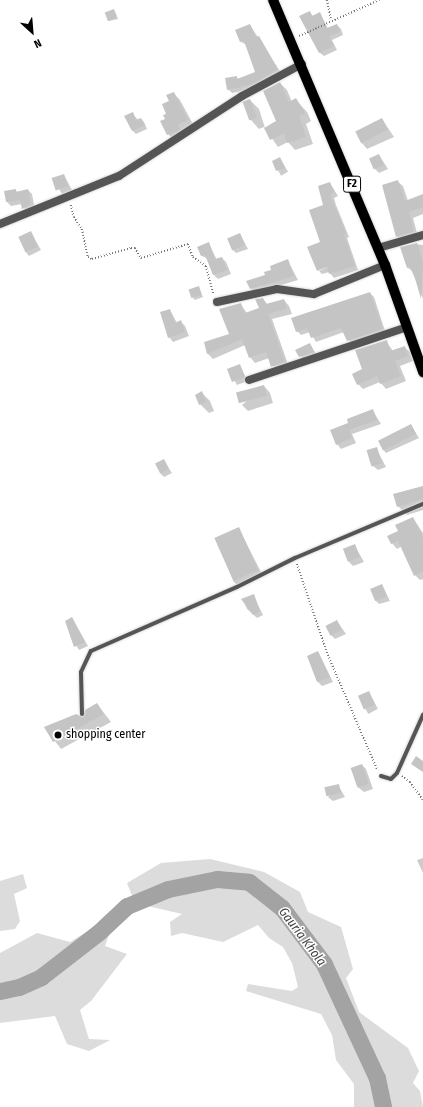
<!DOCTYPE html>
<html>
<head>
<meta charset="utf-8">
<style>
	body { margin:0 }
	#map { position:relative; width:423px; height:1107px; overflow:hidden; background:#fff; font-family:"Fira Sans Condensed",sans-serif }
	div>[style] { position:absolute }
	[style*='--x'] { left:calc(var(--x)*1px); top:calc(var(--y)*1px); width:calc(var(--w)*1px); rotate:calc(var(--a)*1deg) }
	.green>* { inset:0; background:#dcdcdc }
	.shadow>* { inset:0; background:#0003; transform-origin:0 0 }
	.river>* { height:17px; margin:-8.5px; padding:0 8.5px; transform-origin:8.5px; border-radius:8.5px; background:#a3a3a3 }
	.building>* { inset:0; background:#c4c4c4; transform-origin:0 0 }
	.path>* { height:1.5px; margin-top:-0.75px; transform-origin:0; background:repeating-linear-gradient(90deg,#777 0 1px,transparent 0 3px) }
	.roads { filter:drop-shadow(0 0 1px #dbdbdb) drop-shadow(0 0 1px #dbdbdb) }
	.service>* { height:4px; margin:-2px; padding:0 2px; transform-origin:2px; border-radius:2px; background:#555 }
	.minor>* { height:8px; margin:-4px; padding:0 4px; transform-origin:4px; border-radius:4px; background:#555 }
	.primary>* { height:10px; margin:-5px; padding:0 5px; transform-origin:5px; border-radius:5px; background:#000 }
	.dots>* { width:11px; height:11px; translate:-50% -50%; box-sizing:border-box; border:2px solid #fff; border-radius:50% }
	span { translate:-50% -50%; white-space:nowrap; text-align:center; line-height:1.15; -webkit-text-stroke:3px #fff; paint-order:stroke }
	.shield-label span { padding:1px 3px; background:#fff; border:1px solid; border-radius:3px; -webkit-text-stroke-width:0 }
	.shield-label { font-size:11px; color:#000; font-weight:700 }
	.poi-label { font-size:12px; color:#000 }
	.left { translate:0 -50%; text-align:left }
	.water-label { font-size:13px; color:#444; font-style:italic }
	.north { position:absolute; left:12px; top:12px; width:40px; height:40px; -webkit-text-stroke:3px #fff; paint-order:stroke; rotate:154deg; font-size:11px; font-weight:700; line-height:16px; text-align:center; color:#000 }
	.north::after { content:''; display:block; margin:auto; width:14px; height:18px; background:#000; clip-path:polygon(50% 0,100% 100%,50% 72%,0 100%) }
</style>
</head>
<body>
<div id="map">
	<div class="green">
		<i style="clip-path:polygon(210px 859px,264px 872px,300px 892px,308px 912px,341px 927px,353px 969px,346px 978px,359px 1012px,408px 1048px,419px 1071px,413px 1083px,420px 1091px,423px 1107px,354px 1107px,354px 1084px,336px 1060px,332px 1035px,321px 1014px,246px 991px,248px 984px,292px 991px,298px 987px,292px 963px,283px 947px,269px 938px,258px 925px,223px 942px,182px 933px,171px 936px,170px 922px,182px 914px,135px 903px,127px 883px,161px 863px)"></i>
		<i style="clip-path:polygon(23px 874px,27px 888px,14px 894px,20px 921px,15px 929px,0 931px,0 881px)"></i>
		<i style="clip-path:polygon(106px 920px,110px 932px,105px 946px,127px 954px,91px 1001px,80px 1010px,89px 1039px,110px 1040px,89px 1051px,67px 1044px,55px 1016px,0 1023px,0 953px,37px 933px,70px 942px)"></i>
	</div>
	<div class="shadow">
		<i style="clip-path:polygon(114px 10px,118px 19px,109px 21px,107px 19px)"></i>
		<i style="clip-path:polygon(310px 13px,313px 16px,320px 13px,328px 29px,337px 25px,341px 29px,343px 35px,332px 40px,337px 50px,324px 56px,320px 53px,301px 17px)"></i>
		<i style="clip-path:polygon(250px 25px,281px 73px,257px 88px,232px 93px,228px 89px,236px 77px,239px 79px,256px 72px,247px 45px,241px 42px)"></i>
		<i style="clip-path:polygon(280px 83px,287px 90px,292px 102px,296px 100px,307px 112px,311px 121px,306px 124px,313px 144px,295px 150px,288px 142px,278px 147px,264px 127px,259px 129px,251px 120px,250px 100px,259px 109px,265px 128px,278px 122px)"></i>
		<i style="clip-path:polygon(173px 93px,180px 100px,194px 126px,175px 141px,168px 134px,166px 119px)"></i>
		<i style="clip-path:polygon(132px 113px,138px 120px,141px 119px,144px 122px,147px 129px,136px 134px,133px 131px,125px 116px)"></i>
		<i style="clip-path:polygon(382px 119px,394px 137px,367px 149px,361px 142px)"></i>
		<i style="clip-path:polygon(379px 155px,388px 169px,379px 173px,375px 169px)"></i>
		<i style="left:280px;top:158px;width:16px;height:8px;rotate:60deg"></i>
		<i style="clip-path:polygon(64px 175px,72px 190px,62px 194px,53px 179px)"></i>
		<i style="clip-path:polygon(397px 181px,403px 186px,408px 201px,423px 196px,423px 214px,413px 218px,418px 237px,402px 242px,397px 236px)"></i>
		<i style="clip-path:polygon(330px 183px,338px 196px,334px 198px,336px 205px,349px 237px,347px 238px,358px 270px,334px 278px,329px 272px,322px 274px,319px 271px,331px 265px,318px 270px,324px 206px)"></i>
		<i style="clip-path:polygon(15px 190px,18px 192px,28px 190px,32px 194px,35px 210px,27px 213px,22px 204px,11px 206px,7px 202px)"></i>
		<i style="clip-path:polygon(31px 233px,41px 250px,29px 256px,25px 251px)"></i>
		<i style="clip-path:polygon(240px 234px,248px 249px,236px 253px,232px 249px)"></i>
		<i style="clip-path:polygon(209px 244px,217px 260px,222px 258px,226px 262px,231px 274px,218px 279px,214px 275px,208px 259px,202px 256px,199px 247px)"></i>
		<i style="clip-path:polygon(416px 244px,423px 245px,423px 299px,412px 271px,407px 267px)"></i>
		<i style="clip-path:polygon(288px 261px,298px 280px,255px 293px,251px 289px)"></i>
		<i style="clip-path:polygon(198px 287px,203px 297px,195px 300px,193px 298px)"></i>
		<i style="clip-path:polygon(370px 293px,374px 297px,386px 334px,352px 345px,344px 332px,316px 342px,310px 332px,301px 335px,297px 331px)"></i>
		<i style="clip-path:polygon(263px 299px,268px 305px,284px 300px,289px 306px,292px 314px,272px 319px,289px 367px,277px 371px,269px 358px,255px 363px,250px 357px,245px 345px,213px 359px,208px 354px,205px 343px,230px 335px,240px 304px,247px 313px,261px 308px)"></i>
		<i style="clip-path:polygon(170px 310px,177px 323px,181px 322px,185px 326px,189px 336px,173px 342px,169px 337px)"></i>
		<i style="clip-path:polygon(386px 341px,393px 351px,404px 347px,410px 352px,413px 361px,400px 366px,406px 381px,386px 389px,380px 382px,363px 389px,358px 384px,363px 369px)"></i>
		<i style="clip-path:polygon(310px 344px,318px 357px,304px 361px,297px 350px)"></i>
		<i style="clip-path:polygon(239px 365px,248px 381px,237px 385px,228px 369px)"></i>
		<i style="clip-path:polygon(264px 386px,270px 393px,273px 403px,248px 411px,242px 405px)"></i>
		<i style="clip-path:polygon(202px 393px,210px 401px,214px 411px,209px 413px,200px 404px)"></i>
		<i style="clip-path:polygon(373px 411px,381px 424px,352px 434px,356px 443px,341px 449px,337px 444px,350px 423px)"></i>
		<i style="clip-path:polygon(411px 425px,419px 438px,386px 453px,382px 448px)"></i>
		<i style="clip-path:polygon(376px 448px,386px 467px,378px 470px,373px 466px)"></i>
		<i style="clip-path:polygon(164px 461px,172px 473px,164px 477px,160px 473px)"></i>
		<i style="clip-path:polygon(423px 486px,423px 510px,407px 515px,398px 506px)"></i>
		<i style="clip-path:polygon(413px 518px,423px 533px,423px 579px,420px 580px,415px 575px,402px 546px,397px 549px,392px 543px,399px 531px)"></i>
		<i style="clip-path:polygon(239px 529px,262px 574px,238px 586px,234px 582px,216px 540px)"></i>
		<i style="clip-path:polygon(355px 546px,364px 562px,353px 566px,349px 562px)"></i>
		<i style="clip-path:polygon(382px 585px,390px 601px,379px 604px,375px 600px)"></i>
		<i style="clip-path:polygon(253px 595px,263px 615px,257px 618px,247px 609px,243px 600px)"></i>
		<i style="clip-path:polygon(72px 618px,88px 646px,79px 650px,70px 636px,73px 634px)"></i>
		<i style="clip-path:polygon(337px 621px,346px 634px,335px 639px,331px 635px)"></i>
		<i style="clip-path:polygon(318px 652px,333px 682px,322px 686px,318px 682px,308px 656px)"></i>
		<i style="left:369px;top:692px;width:19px;height:11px;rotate:62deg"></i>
		<i style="clip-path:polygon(97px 704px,111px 722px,61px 749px,45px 728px,84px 718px)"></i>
		<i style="clip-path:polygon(362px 765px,366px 769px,373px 789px,364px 792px,359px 788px,352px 768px)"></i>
		<i style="clip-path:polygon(338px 785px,345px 797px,333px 801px,328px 797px)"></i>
		<i style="clip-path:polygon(423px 858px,423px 873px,417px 860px)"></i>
	</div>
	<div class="river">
		<i style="--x:0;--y:991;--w:19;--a:-12"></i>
		<i style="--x:19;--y:987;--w:24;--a:-24"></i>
		<i style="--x:41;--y:977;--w:73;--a:-37.8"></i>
		<i style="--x:99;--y:932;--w:38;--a:-43"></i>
		<i style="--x:127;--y:906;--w:44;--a:-22.5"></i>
		<i style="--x:168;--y:889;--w:50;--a:-11.5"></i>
		<i style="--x:217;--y:879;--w:32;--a:5"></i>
		<i style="--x:249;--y:882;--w:42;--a:38.2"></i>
		<i style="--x:282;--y:908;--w:70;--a:53.1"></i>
		<i style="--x:324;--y:964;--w:126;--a:65.1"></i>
		<i style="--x:377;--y:1078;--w:30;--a:78"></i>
	</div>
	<div class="building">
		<i style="left:114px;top:9px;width:9px;height:10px;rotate:69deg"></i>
		<i style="clip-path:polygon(310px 11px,312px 16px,320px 12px,327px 28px,337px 24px,340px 32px,329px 36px,334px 46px,319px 53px,299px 16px)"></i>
		<i style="clip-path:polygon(250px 24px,256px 37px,259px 36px,278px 69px,253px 84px,227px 90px,225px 78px,237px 76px,237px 79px,255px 72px,244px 41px,240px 42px,235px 30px)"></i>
		<i style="clip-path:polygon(280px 82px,289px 102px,296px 98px,305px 113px,299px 116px,306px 137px,287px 143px,284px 133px,270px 140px,264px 128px,276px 121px,263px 91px)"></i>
		<i style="clip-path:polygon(174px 92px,188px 120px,178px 124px,180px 130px,167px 135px,160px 121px,165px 119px,163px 115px,166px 114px,162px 104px,169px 101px,166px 95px)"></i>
		<i style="left:250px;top:99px;width:20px;height:8px;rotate:70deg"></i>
		<i style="clip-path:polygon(133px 112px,136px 120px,141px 118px,145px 125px,132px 131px,124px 116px)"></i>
		<i style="left:382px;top:118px;width:13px;height:30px;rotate:63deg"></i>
		<i style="left:379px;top:154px;width:12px;height:11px;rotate:66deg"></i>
		<i style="clip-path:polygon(280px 157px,285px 168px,276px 171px,272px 161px)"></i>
		<i style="left:64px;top:174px;width:13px;height:13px;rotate:72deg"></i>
		<i style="clip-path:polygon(398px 180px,405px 201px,423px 194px,423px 207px,409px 212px,414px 232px,396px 237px,382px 185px)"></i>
		<i style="clip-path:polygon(330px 182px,334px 192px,331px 194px,332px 200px,343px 225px,346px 233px,344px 234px,355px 266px,329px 274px,327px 267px,317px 271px,307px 247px,320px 242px,309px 210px,323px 205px,318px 186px)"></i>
		<i style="clip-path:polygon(16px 189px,16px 192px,28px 189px,31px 205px,22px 209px,20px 200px,6px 202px,4px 191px)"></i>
		<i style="left:31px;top:231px;width:17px;height:14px;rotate:65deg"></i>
		<i style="left:240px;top:233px;width:13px;height:14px;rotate:67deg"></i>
		<i style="clip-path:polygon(209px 242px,215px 259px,222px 257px,227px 270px,213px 275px,205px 255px,201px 256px,197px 247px)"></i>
		<i style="clip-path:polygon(417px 243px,423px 262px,421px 299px,415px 278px,410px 267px,407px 268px,400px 247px)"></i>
		<i style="clip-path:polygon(288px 259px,294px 276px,250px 289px,246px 281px,265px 275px,264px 272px,271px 270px,270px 266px)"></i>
		<i style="left:199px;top:286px;width:9px;height:11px;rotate:72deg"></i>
		<i style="clip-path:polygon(370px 292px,383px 329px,347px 341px,341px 328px,311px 338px,307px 328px,296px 332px,291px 318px)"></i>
		<i style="clip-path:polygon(263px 298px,266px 304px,284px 299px,287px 309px,268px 314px,285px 362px,271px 367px,266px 352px,249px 358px,242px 339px,207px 354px,204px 342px,229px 334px,219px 309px,241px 303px,245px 313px,259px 308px,255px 299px)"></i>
		<i style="clip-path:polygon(170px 309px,175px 323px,181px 320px,185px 332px,168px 338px,160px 312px)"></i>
		<i style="clip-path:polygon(387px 340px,390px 351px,405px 346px,408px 356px,395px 361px,401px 376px,380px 384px,377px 376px,357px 385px,352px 374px,362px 369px,355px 350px)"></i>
		<i style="clip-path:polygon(310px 343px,314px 352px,299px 357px,295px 350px)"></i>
		<i style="left:240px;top:364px;width:14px;height:14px;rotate:69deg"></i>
		<i style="left:264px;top:385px;width:11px;height:29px;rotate:75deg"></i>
		<i style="clip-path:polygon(202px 391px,206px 402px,199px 405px,195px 395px)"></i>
		<i style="clip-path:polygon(373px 409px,377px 420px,349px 430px,352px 438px,336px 445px,330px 430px,348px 423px,347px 419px)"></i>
		<i style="left:411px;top:424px;width:11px;height:37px;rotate:63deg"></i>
		<i style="left:377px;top:447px;width:17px;height:11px;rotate:73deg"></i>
		<i style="left:164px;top:459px;width:11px;height:10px;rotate:63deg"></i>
		<i style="clip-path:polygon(423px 486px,423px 499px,397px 507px,393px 494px)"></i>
		<i style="clip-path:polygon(413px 517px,423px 537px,423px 571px,414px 576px,398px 541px,391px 544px,387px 536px,398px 531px,395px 525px)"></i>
		<i style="left:239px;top:527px;width:47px;height:27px;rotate:66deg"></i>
		<i style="left:355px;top:544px;width:14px;height:13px;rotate:69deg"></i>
		<i style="left:382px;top:584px;width:13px;height:13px;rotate:67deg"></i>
		<i style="clip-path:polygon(254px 594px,260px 611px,253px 615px,241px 599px)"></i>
		<i style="clip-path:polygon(72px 617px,85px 642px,74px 647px,65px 621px)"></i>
		<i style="left:337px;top:620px;width:11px;height:13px;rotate:63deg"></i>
		<i style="clip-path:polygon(318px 651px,330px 677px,317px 682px,307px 656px)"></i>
		<i style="left:369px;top:691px;width:15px;height:12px;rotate:67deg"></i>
		<i style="clip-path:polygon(97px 703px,104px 714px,53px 742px,44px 727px,76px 714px,83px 717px,85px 710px)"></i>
		<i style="clip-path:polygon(416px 756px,423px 761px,423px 772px,411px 764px)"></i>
		<i style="left:362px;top:764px;width:21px;height:12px;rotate:71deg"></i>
		<i style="left:339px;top:784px;width:9px;height:15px;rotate:77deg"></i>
	</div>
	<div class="path">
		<i style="--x:327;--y:0;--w:19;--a:78"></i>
		<i style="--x:299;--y:36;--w:88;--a:-24.2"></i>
		<i style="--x:71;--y:205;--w:12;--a:76"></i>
		<i style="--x:74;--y:217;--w:14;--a:56"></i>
		<i style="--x:82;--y:229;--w:29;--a:78"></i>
		<i style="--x:88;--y:257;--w:4;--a:27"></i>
		<i style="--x:92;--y:259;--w:41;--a:-15.8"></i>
		<i style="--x:131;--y:248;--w:4;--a:0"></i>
		<i style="--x:135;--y:248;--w:12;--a:59"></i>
		<i style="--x:141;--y:258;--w:49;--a:-16.6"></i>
		<i style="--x:188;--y:244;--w:14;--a:69"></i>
		<i style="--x:193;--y:257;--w:16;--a:35"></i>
		<i style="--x:206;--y:266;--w:30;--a:75"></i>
		<i style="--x:297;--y:564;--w:96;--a:71.2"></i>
		<i style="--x:328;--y:655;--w:126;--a:66.7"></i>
		<i style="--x:402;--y:776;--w:10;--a:37"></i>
		<i style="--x:410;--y:782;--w:22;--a:54"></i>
	</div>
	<div class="roads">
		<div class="service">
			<i style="--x:82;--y:714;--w:42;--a:-91.4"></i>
			<i style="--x:81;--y:672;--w:23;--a:-65"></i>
			<i style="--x:91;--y:651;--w:159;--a:-23.7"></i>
			<i style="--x:237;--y:587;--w:65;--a:-26.6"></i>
			<i style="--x:295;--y:558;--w:139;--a:-22.9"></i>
			<i style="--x:381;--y:776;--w:10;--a:17"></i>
			<i style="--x:391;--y:779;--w:8;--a:-45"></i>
			<i style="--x:397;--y:773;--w:64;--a:-65.9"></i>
		</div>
		<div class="minor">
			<i style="--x:0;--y:224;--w:128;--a:-22"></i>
			<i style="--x:119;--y:176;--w:147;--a:-33"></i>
			<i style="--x:242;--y:96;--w:68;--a:-28.1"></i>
			<i style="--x:378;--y:248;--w:47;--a:-16.1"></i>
			<i style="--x:217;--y:302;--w:61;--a:-12.2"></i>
			<i style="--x:277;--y:289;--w:37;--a:8"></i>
			<i style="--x:314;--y:294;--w:77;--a:-22.2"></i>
			<i style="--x:249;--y:380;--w:167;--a:-18.5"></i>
		</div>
		<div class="primary">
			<i style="--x:273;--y:0;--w:288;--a:67.1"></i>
			<i style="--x:385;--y:265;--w:114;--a:70.4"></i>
		</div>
	</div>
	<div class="dots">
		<i style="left:58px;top:735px;background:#000"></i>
	</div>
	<div class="shield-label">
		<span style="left:352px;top:184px">F2</span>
	</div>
	<div class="poi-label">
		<span class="left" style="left:66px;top:735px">shopping center</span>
	</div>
	<div class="water-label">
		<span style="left:302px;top:937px;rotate:53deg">Gauria Khola</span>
	</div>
	<div class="north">N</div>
</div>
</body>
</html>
